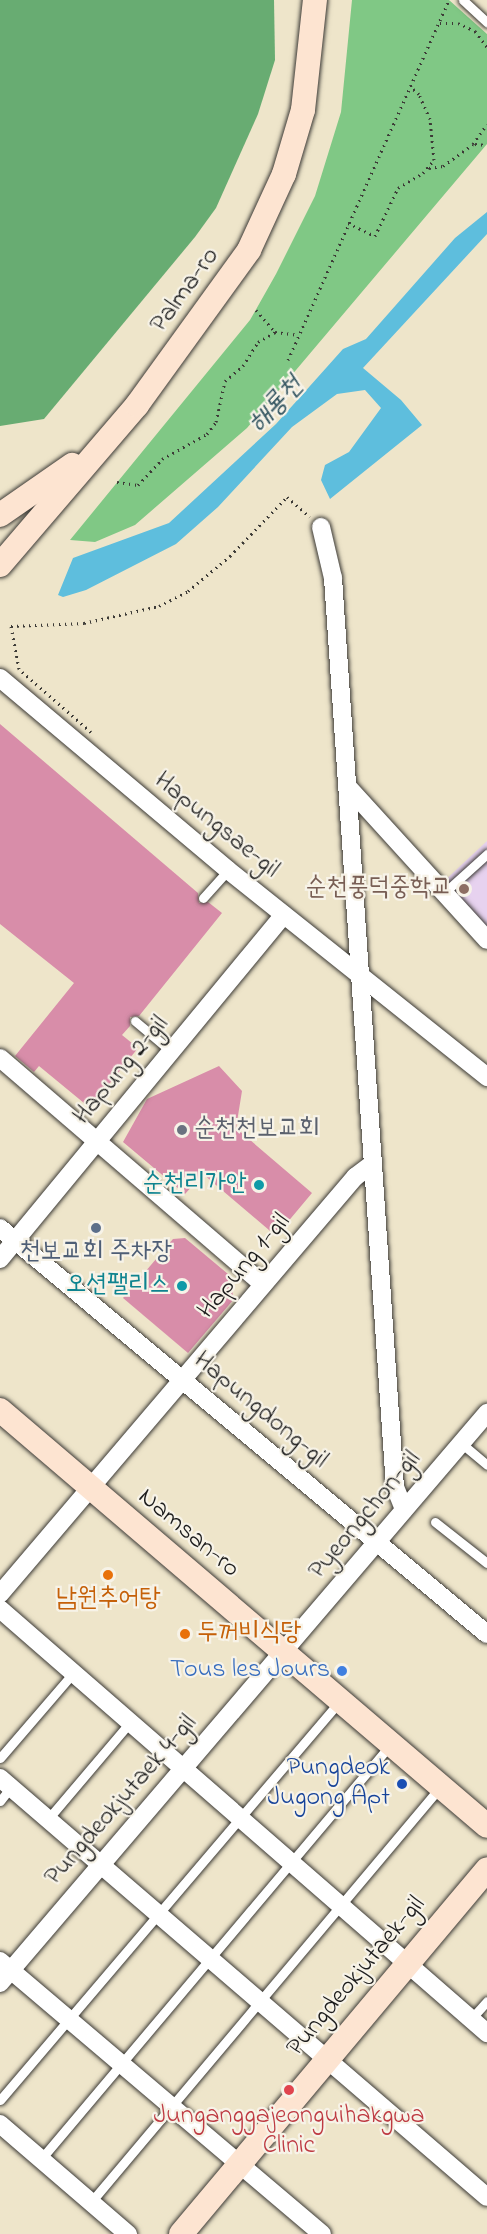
<!DOCTYPE html>
<html>
<head>
<meta charset="utf-8">
<style>
	body { margin:0 }
	#map { position:relative; width:487px; height:2234px; overflow:hidden; background:#eee5ca; font-family:"Indie Flower","Poor Story",sans-serif }
	div>[style] { position:absolute }
	[style*='--x'] { left:calc(var(--x)*1px); top:calc(var(--y)*1px); width:calc(var(--w)*1px); rotate:calc(var(--a)*1deg) }
	.built>* { inset:0; background:#e7d2ef }
	.green>* { inset:0; background:#80c885 }
	.forest>* { inset:0; background:#68ac72 }
	.water>* { inset:0; background:#5ebedd }
	.building>* { inset:0; background:#d88da9 }
	.path>* { height:3px; margin-top:-1.5px; transform-origin:0; background:repeating-linear-gradient(90deg,#3c3a36 0 1.5px,transparent 0 6px) }
	.roads { filter:drop-shadow(0 0 2px #3c3a36) drop-shadow(0 0 2px #3c3a36) }
	.lane>* { height:9px; margin:-4.5px; padding:0 4.5px; transform-origin:4.5px; border-radius:4.5px; background:#fff }
	.street>* { height:18px; margin:-9px; padding:0 9px; transform-origin:9px; border-radius:9px; background:#fff }
	.secondary>* { height:24px; margin:-12px; padding:0 12px; transform-origin:12px; border-radius:12px; background:#fde4d1 }
	.dots>* { width:16px; height:16px; translate:-50% -50%; box-sizing:border-box; border:3px solid #f7f3e8; border-radius:50% }
	span { translate:-50% -50%; white-space:nowrap; text-align:center; line-height:1.15; -webkit-text-stroke:4.5px #f7f3e8; paint-order:stroke }
	.street-label { font-size:26px; color:#1c1c1c }
	.education-label { font-size:26px; color:#785e54 }
	.right { translate:-100% -50%; text-align:right }
	.worship-label { font-size:26px; color:#5b616d }
	.left { translate:0 -50%; text-align:left }
	.culture-label { font-size:26px; color:#0d838f }
	.service-label { font-size:26px; color:#4e5e75 }
	.food-label { font-size:26px; color:#c56008 }
	.shop-label { font-size:26px; color:#366cbe }
	.transit-label { font-size:26px; color:#164399 }
	.health-label { font-size:26px; color:#be3a42 }
	.water-label { font-size:27px; color:#335560; font-style:italic }
</style>
</head>
<body>
<div id="map">
	<div class="built">
		<i style="clip-path:polygon(487px 841px,487px 940px,439px 886px)"></i>
	</div>
	<div class="green">
		<i style="clip-path:polygon(352px 0,449px 0,487px 34px,487px 144px,247px 428px,135px 525px,95px 542px,70px 540px,250px 320px,276px 274px,315px 196px,341px 112px)"></i>
	</div>
	<div class="forest">
		<i style="clip-path:polygon(0 0,274px 0,275px 60px,258px 114px,216px 208px,195px 237px,44px 419px,0 426px)"></i>
	</div>
	<div class="water">
		<i style="clip-path:polygon(487px 212px,487px 234px,363px 368px,401px 400px,422px 425px,330px 499px,321px 480px,325px 465px,349px 452px,381px 408px,365px 390px,337px 394px,292px 427px,218px 507px,176px 544px,86px 590px,63px 597px,58px 595px,73px 558px,169px 523px,276px 424px,343px 349px,366px 339px,455px 238px)"></i>
	</div>
	<div class="building">
		<i style="clip-path:polygon(0 724px,198px 893px,199px 903px,208px 902px,222px 913px,139px 1016px,130px 1017px,130px 1026px,122px 1035px,138px 1048px,90px 1108px,39px 1066px,34px 1072px,15px 1056px,74px 983px,0 924px)"></i>
		<i style="clip-path:polygon(219px 1066px,242px 1091px,236px 1128px,312px 1193px,276px 1236px,203px 1174px,185px 1194px,123px 1142px,147px 1099px)"></i>
		<i style="clip-path:polygon(185px 1238px,228px 1274px,234px 1299px,188px 1353px,123px 1298px,173px 1239px)"></i>
	</div>
	<div class="path">
		<i style="--x:440;--y:23;--w:18;--a:0"></i>
		<i style="--x:458;--y:23;--w:19;--a:25"></i>
		<i style="--x:475;--y:31;--w:20;--a:53"></i>
		<i style="--x:475;--y:144;--w:12;--a:5"></i>
		<i style="--x:429;--y:168;--w:14;--a:-8"></i>
		<i style="--x:443;--y:166;--w:37;--a:-36"></i>
		<i style="--x:473;--y:144;--w:24;--a:-55"></i>
		<i style="--x:348;--y:223;--w:30;--a:26"></i>
		<i style="--x:375;--y:236;--w:53;--a:-64.4"></i>
		<i style="--x:398;--y:188;--w:29;--a:-31"></i>
		<i style="--x:423;--y:173;--w:17;--a:-50"></i>
		<i style="--x:434;--y:160;--w:41;--a:-95.6"></i>
		<i style="--x:430;--y:119;--w:27;--a:-114"></i>
		<i style="--x:419;--y:94;--w:11;--a:-139"></i>
		<i style="--x:256;--y:310;--w:29;--a:49"></i>
		<i style="--x:288;--y:360;--w:392;--a:-65.9"></i>
		<i style="--x:117;--y:482;--w:21;--a:8"></i>
		<i style="--x:138;--y:485;--w:35;--a:-47"></i>
		<i style="--x:162;--y:459;--w:51;--a:-29.1"></i>
		<i style="--x:207;--y:434;--w:15;--a:-53"></i>
		<i style="--x:216;--y:422;--w:42;--a:-77.6"></i>
		<i style="--x:225;--y:381;--w:23;--a:-40"></i>
		<i style="--x:243;--y:366;--w:28;--a:-58"></i>
		<i style="--x:258;--y:342;--w:20;--a:-30"></i>
		<i style="--x:275;--y:332;--w:24;--a:7"></i>
		<i style="--x:91;--y:732;--w:96;--a:-138.8"></i>
		<i style="--x:19;--y:669;--w:44;--a:-100.5"></i>
		<i style="--x:11;--y:626;--w:73;--a:-2.4"></i>
		<i style="--x:84;--y:623;--w:77;--a:-12.8"></i>
		<i style="--x:159;--y:606;--w:33;--a:-27"></i>
		<i style="--x:188;--y:591;--w:55;--a:-39.8"></i>
		<i style="--x:230;--y:556;--w:82;--a:-46"></i>
		<i style="--x:287;--y:497;--w:30;--a:41"></i>
	</div>
	<div class="roads">
		<div class="lane">
			<i style="--x:463;--y:0;--w:33;--a:43"></i>
			<i style="--x:445;--y:892;--w:57;--a:-42.1"></i>
			<i style="--x:203;--y:898;--w:38;--a:-48"></i>
			<i style="--x:135;--y:1021;--w:48;--a:40"></i>
			<i style="--x:461;--y:1443;--w:34;--a:40"></i>
			<i style="--x:435;--y:1522;--w:66;--a:38.3"></i>
			<i style="--x:0;--y:1758;--w:112;--a:-49.3"></i>
			<i style="--x:0;--y:1801;--w:18;--a:-52"></i>
			<i style="--x:48;--y:1819;--w:128;--a:-49.7"></i>
			<i style="--x:471;--y:2019;--w:24;--a:-48"></i>
			<i style="--x:0;--y:2100;--w:523;--a:-49.58"></i>
			<i style="--x:41;--y:2159;--w:543;--a:-49.86"></i>
			<i style="--x:91;--y:2202;--w:544;--a:-49.92"></i>
		</div>
		<div class="street">
			<i style="--x:321;--y:527;--w:52;--a:76.8"></i>
			<i style="--x:333;--y:578;--w:911;--a:86.1"></i>
			<i style="--x:395;--y:1487;--w:24;--a:68"></i>
			<i style="--x:0;--y:678;--w:298;--a:40.1"></i>
			<i style="--x:228;--y:870;--w:332;--a:38.6"></i>
			<i style="--x:347;--y:786;--w:208;--a:47.7"></i>
			<i style="--x:0;--y:1058;--w:347;--a:40.7"></i>
			<i style="--x:0;--y:1228;--w:634;--a:39.82"></i>
			<i style="--x:0;--y:1259;--w:446;--a:-50.5"></i>
			<i style="--x:0;--y:1594;--w:548;--a:-49.59"></i>
			<i style="--x:355;--y:1177;--w:20;--a:-37"></i>
			<i style="--x:0;--y:1609;--w:646;--a:41.04"></i>
			<i style="--x:0;--y:1778;--w:642;--a:40.71"></i>
			<i style="--x:0;--y:1961;--w:422;--a:40.3"></i>
			<i style="--x:0;--y:1983;--w:750;--a:-49.49"></i>
			<i style="--x:0;--y:2124;--w:169;--a:40.7"></i>
		</div>
		<div class="secondary">
			<i style="--x:0;--y:515;--w:88;--a:-34.8"></i>
			<i style="--x:0;--y:565;--w:211;--a:-49.4"></i>
			<i style="--x:137;--y:405;--w:191;--a:-54.1"></i>
			<i style="--x:249;--y:250;--w:84;--a:-65.3"></i>
			<i style="--x:284;--y:174;--w:67;--a:-73.5"></i>
			<i style="--x:303;--y:110;--w:111;--a:-83.8"></i>
			<i style="--x:0;--y:1410;--w:640;--a:40.5"></i>
			<i style="--x:181;--y:2234;--w:476;--a:-50"></i>
		</div>
	</div>
	<div class="dots">
		<i style="left:464px;top:889px;background:#8d6e63"></i>
		<i style="left:182px;top:1130px;background:#6b7280"></i>
		<i style="left:259px;top:1185px;background:#0f9aa8"></i>
		<i style="left:96px;top:1228px;background:#5c6f8a"></i>
		<i style="left:182px;top:1286px;background:#0f9aa8"></i>
		<i style="left:108px;top:1575px;background:#e8710a"></i>
		<i style="left:185px;top:1634px;background:#e8710a"></i>
		<i style="left:342px;top:1671px;background:#3f7fe0"></i>
		<i style="left:402px;top:1784px;background:#1a4fb4"></i>
		<i style="left:289px;top:2090px;background:#e0444e"></i>
	</div>
	<div class="street-label">
		<span style="left:186px;top:291px;rotate:-54deg">Palma-ro</span>
		<span style="left:216px;top:826px;rotate:39deg">Hapungsae-gil</span>
		<span style="left:122px;top:1071px;rotate:-50deg">Hapung 2-gil</span>
		<span style="left:245px;top:1267px;rotate:-50deg">Hapung 1-gil</span>
		<span style="left:260px;top:1411px;rotate:40deg">Hapungdong-gil</span>
		<span style="left:366px;top:1516px;rotate:-50deg">Pyeongchon-gil</span>
		<span style="left:188px;top:1534px;rotate:40deg">Namsan-ro</span>
		<span style="left:122px;top:1801px;rotate:-49deg">Pungdeokjutaek 4-gil</span>
		<span style="left:357px;top:1977px;rotate:-50deg">Pungdeokjutaek-gil</span>
	</div>
	<div class="education-label">
		<span class="right" style="left:452px;top:889px">순천풍덕중학교</span>
	</div>
	<div class="worship-label">
		<span class="left" style="left:194px;top:1130px">순천천보교회</span>
	</div>
	<div class="culture-label">
		<span class="right" style="left:247px;top:1185px">순천리가안</span>
		<span class="right" style="left:170px;top:1286px">오션팰리스</span>
	</div>
	<div class="service-label">
		<span style="left:96px;top:1253px">천보교회 주차장</span>
	</div>
	<div class="food-label">
		<span style="left:108px;top:1600px">남원추어탕</span>
		<span class="left" style="left:197px;top:1634px">두꺼비식당</span>
	</div>
	<div class="shop-label">
		<span class="right" style="left:330px;top:1671px">Tous les Jours</span>
	</div>
	<div class="transit-label">
		<span class="right" style="left:390px;top:1784px">Pungdeok<br>Jugong Apt</span>
	</div>
	<div class="health-label">
		<span style="left:289px;top:2132px">Junganggajeonguihakgwa<br>Clinic</span>
	</div>
	<div class="water-label">
		<span style="left:276px;top:405px;rotate:-47deg">해룡천</span>
	</div>
</div>
</body>
</html>
